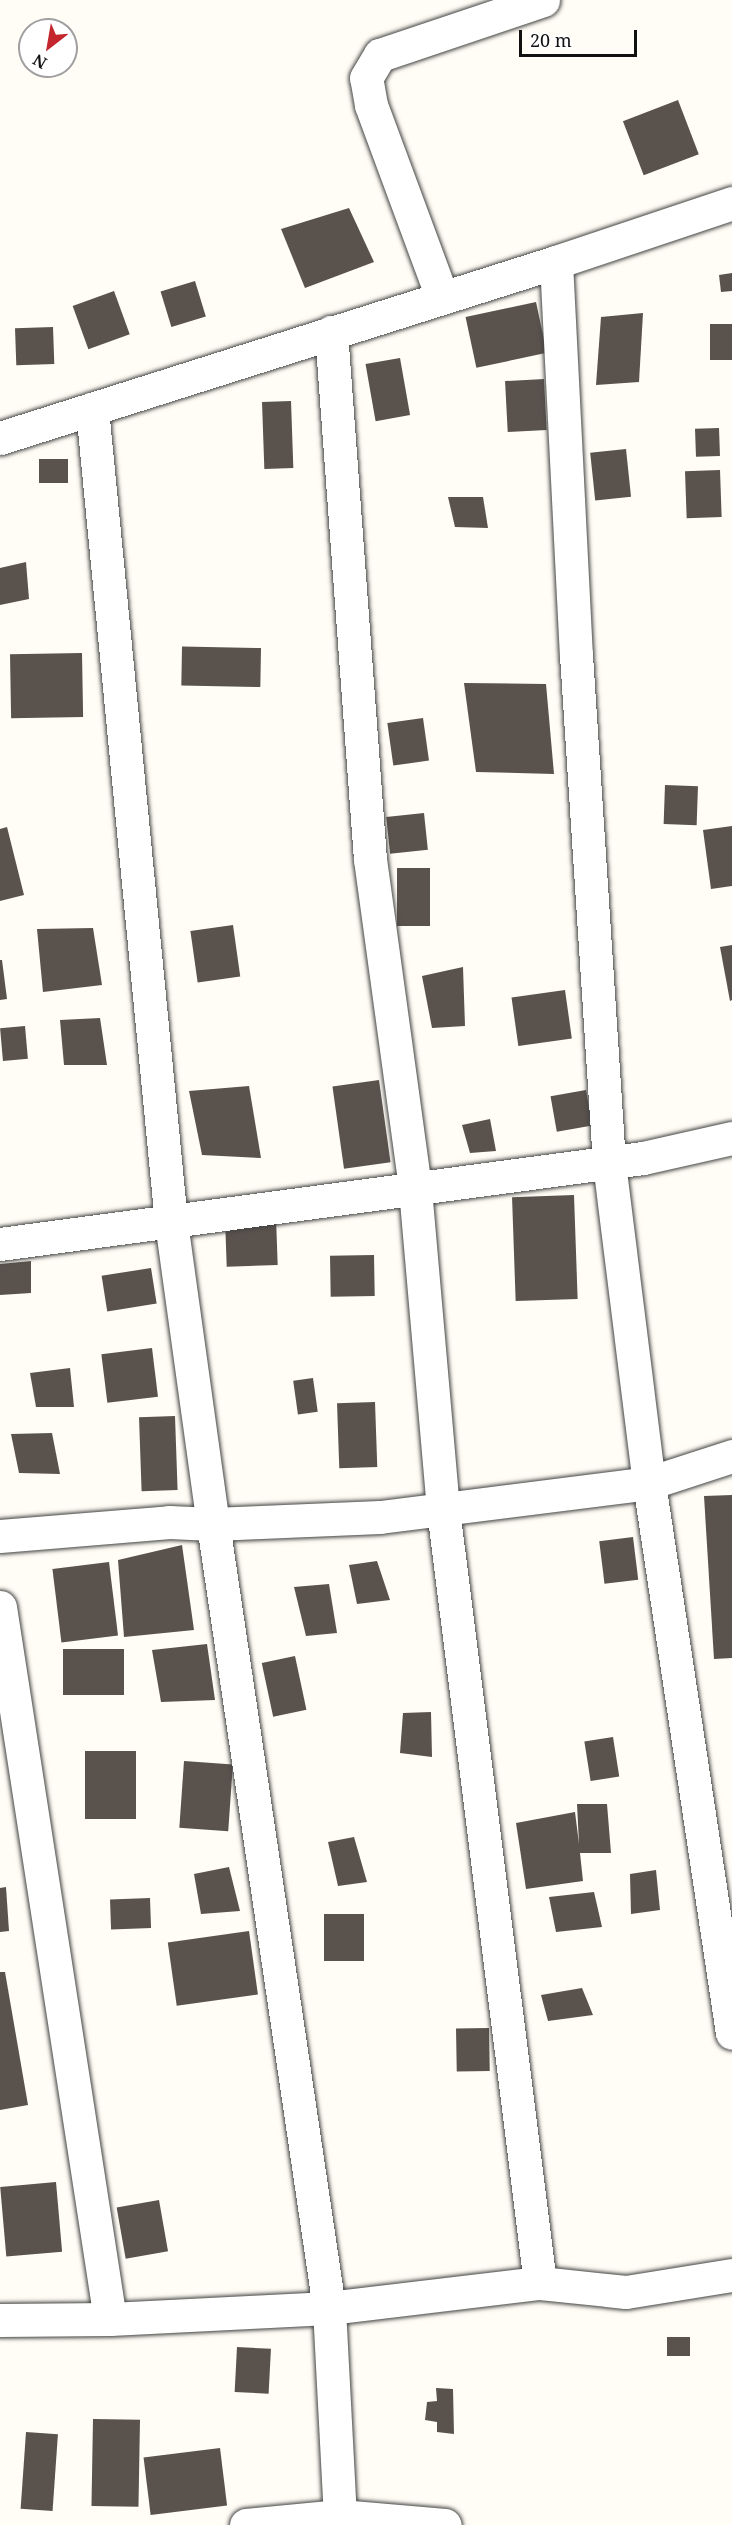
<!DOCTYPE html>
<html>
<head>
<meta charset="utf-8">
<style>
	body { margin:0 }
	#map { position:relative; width:732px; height:2525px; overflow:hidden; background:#fffdf5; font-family:"Noto Serif",serif }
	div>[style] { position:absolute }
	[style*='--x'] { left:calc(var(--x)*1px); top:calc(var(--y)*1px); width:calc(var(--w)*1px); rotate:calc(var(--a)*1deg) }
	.building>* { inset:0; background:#5a524d; transform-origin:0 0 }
	.roads { filter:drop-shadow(0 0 2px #444) drop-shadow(0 0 2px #444) }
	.minor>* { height:33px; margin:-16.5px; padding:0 16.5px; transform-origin:16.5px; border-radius:16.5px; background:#fff }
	span { translate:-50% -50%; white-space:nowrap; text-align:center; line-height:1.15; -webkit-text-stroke:6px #fff; paint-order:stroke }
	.north { position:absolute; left:18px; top:18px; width:60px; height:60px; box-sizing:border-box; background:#fff; border:2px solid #a0a0a0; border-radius:50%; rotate:211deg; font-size:16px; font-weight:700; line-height:24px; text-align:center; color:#111 }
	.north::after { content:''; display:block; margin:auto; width:21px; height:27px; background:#c4262e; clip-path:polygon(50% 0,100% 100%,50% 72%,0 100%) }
	.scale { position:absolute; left:519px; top:30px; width:118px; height:27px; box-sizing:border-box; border:3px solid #111; border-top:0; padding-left:8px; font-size:18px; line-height:21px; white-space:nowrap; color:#111; -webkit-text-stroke:4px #fff; paint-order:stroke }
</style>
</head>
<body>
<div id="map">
	<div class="building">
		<i style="left:678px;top:100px;width:58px;height:59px;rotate:69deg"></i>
		<i style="clip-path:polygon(349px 208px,374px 262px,305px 288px,281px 229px)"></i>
		<i style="clip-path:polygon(732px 273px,732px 291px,721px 292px,719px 275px)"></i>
		<i style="left:195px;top:281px;width:37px;height:36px;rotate:73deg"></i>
		<i style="left:114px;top:291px;width:46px;height:44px;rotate:70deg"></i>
		<i style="left:536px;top:302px;width:52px;height:72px;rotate:78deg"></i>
		<i style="clip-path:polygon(643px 313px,639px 382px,596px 385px,601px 317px)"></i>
		<i style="left:710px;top:324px;width:22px;height:36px"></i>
		<i style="left:53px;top:327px;width:37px;height:38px;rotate:88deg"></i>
		<i style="left:400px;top:358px;width:58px;height:35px;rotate:80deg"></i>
		<i style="left:544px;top:379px;width:51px;height:39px;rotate:87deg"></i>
		<i style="left:291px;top:401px;width:67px;height:29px;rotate:88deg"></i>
		<i style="left:719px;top:428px;width:28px;height:24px;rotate:88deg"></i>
		<i style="left:626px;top:449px;width:48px;height:36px;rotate:84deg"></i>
		<i style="left:39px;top:459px;width:29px;height:24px"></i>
		<i style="left:720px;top:470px;width:47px;height:35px;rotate:88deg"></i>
		<i style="clip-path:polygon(448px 497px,483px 497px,488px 528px,455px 527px)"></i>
		<i style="clip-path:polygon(26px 562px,29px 599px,0 605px,0 568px)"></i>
		<i style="left:261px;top:648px;width:39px;height:79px;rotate:91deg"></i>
		<i style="left:82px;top:653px;width:64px;height:72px;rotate:89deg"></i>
		<i style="clip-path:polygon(464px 683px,546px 684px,554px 774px,476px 772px)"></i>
		<i style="left:423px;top:718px;width:43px;height:36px;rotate:82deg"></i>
		<i style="left:665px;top:785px;width:33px;height:39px;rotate:2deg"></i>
		<i style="left:424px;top:813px;width:37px;height:38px;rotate:84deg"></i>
		<i style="clip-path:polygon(732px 826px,732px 886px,711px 889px,703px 830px)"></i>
		<i style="clip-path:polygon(7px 827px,24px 895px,0 901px,0 829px)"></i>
		<i style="left:397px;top:868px;width:33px;height:58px"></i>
		<i style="left:233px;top:925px;width:52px;height:43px;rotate:82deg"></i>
		<i style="clip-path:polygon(93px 928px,102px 985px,43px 992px,37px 929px)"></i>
		<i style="clip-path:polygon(732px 945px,732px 1000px,730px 1001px,720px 947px)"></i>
		<i style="clip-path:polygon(0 960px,2px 960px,7px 999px,0 1000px)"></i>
		<i style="clip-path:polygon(463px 967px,465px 1026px,432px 1028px,422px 976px)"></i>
		<i style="left:565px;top:990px;width:49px;height:54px;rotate:82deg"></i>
		<i style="clip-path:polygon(100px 1018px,107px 1065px,64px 1065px,60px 1020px)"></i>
		<i style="left:25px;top:1026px;width:33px;height:25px;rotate:85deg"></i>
		<i style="left:379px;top:1080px;width:83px;height:47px;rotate:82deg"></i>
		<i style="clip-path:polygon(249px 1086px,261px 1158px,202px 1155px,189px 1091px)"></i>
		<i style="left:586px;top:1090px;width:36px;height:36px;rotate:80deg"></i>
		<i style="clip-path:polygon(490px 1119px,496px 1151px,470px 1153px,462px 1125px)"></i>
		<i style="left:574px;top:1195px;width:104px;height:62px;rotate:88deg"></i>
		<i style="left:276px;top:1217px;width:48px;height:51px;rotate:88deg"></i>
		<i style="left:374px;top:1255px;width:41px;height:44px;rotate:89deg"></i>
		<i style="clip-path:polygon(31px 1261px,31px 1293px,0 1295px,0 1264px)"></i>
		<i style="left:151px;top:1268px;width:36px;height:50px;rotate:81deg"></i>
		<i style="left:152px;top:1348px;width:49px;height:51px;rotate:83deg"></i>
		<i style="clip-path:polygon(70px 1368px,74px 1407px,36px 1407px,30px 1373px)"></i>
		<i style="left:313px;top:1378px;width:34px;height:20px;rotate:82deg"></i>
		<i style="left:375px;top:1402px;width:65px;height:38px;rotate:88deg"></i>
		<i style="left:175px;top:1416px;width:74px;height:36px;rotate:88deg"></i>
		<i style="clip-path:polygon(52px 1433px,60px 1474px,19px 1473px,11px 1434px)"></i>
		<i style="clip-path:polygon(732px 1495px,732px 1658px,714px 1659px,704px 1496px)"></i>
		<i style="left:633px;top:1537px;width:43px;height:34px;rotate:83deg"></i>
		<i style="clip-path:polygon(182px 1545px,194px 1630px,124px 1637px,118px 1560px)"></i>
		<i style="clip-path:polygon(377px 1561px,390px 1600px,357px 1604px,349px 1565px)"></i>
		<i style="left:109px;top:1562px;width:74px;height:57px;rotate:83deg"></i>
		<i style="clip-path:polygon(329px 1584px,337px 1633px,306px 1636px,294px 1587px)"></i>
		<i style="clip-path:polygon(207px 1644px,215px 1700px,161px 1702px,152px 1650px)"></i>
		<i style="left:63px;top:1649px;width:61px;height:46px"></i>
		<i style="left:295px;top:1656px;width:55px;height:34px;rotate:78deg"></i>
		<i style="clip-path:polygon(431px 1712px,432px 1757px,400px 1753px,403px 1713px)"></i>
		<i style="left:613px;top:1737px;width:40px;height:29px;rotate:81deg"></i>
		<i style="left:85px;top:1751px;width:51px;height:68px"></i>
		<i style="left:184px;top:1761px;width:49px;height:67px;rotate:4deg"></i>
		<i style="clip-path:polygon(577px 1804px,607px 1804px,611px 1853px,580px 1853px,583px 1881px,526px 1889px,516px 1823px,575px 1812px,579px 1844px)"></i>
		<i style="clip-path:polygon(354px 1837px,367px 1882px,338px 1886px,328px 1842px)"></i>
		<i style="clip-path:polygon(229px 1867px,240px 1911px,201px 1914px,194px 1874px)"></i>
		<i style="clip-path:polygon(656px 1870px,660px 1910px,631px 1914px,630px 1874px)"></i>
		<i style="clip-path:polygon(6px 1887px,9px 1931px,0 1932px,0 1888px)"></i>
		<i style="clip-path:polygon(594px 1892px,602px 1927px,556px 1932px,549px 1897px)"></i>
		<i style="left:150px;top:1898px;width:30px;height:40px;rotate:88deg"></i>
		<i style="left:324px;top:1914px;width:40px;height:47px"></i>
		<i style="left:249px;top:1931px;width:64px;height:82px;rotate:82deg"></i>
		<i style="clip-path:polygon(0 1972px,5px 1972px,28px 2105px,0 2110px)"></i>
		<i style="clip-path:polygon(582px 1988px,593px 2015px,548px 2021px,541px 1995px)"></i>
		<i style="left:489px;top:2028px;width:43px;height:33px;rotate:89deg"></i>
		<i style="left:56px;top:2182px;width:70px;height:56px;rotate:85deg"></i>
		<i style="left:159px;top:2200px;width:52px;height:43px;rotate:80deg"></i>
		<i style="left:690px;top:2337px;width:19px;height:23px;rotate:90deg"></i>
		<i style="left:237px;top:2347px;width:34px;height:45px;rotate:3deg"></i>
		<i style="clip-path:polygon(436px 2388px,453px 2389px,454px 2434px,437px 2432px,437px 2422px,425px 2420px,427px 2402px,437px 2401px)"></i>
		<i style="left:93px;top:2419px;width:47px;height:87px;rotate:1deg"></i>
		<i style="left:26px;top:2432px;width:32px;height:77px;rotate:4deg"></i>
		<i style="left:220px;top:2448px;width:58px;height:77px;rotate:83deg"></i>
	</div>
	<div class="roads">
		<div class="minor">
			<i style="--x:556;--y:262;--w:394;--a:87.1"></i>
			<i style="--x:576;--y:655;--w:509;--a:86.28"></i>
			<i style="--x:609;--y:1163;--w:322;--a:82.9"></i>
			<i style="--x:649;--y:1483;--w:556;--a:81.42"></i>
			<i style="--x:442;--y:297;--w:205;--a:-110.3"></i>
			<i style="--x:371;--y:105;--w:27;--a:-100"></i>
			<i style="--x:366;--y:78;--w:27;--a:-59"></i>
			<i style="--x:380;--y:55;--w:172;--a:-18.6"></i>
			<i style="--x:331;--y:332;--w:528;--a:85.77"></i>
			<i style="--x:370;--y:859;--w:333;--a:82.2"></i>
			<i style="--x:415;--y:1189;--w:321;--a:85"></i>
			<i style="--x:443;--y:1509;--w:780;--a:82.86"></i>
			<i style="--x:92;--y:409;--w:817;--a:84.45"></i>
			<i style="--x:171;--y:1222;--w:305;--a:82.1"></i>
			<i style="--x:213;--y:1524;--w:793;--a:81.58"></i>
			<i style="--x:329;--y:2308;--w:208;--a:87"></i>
			<i style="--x:0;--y:438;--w:583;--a:-17.57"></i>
			<i style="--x:556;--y:262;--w:186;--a:-18.5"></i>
			<i style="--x:0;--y:1244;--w:649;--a:-7.62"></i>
			<i style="--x:643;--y:1158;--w:91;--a:-12.7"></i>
			<i style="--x:0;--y:1536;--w:170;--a:-4.7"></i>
			<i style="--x:169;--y:1522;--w:44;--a:2.6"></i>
			<i style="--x:213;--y:1524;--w:167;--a:-2.4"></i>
			<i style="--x:380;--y:1517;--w:271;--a:-7.2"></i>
			<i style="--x:649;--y:1483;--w:87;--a:-18"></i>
			<i style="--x:0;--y:1607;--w:720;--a:81.22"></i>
			<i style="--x:0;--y:2320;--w:110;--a:-0.5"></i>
			<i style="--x:110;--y:2319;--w:219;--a:-2.9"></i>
			<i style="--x:329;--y:2308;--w:212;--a:-6.8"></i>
			<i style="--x:540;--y:2283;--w:86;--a:6"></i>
			<i style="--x:626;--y:2292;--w:107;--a:-9.1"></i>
			<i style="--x:246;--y:2525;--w:94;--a:-5.5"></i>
			<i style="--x:340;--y:2516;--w:105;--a:4.9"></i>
		</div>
	</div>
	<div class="north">N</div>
	<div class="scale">20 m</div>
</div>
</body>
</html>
